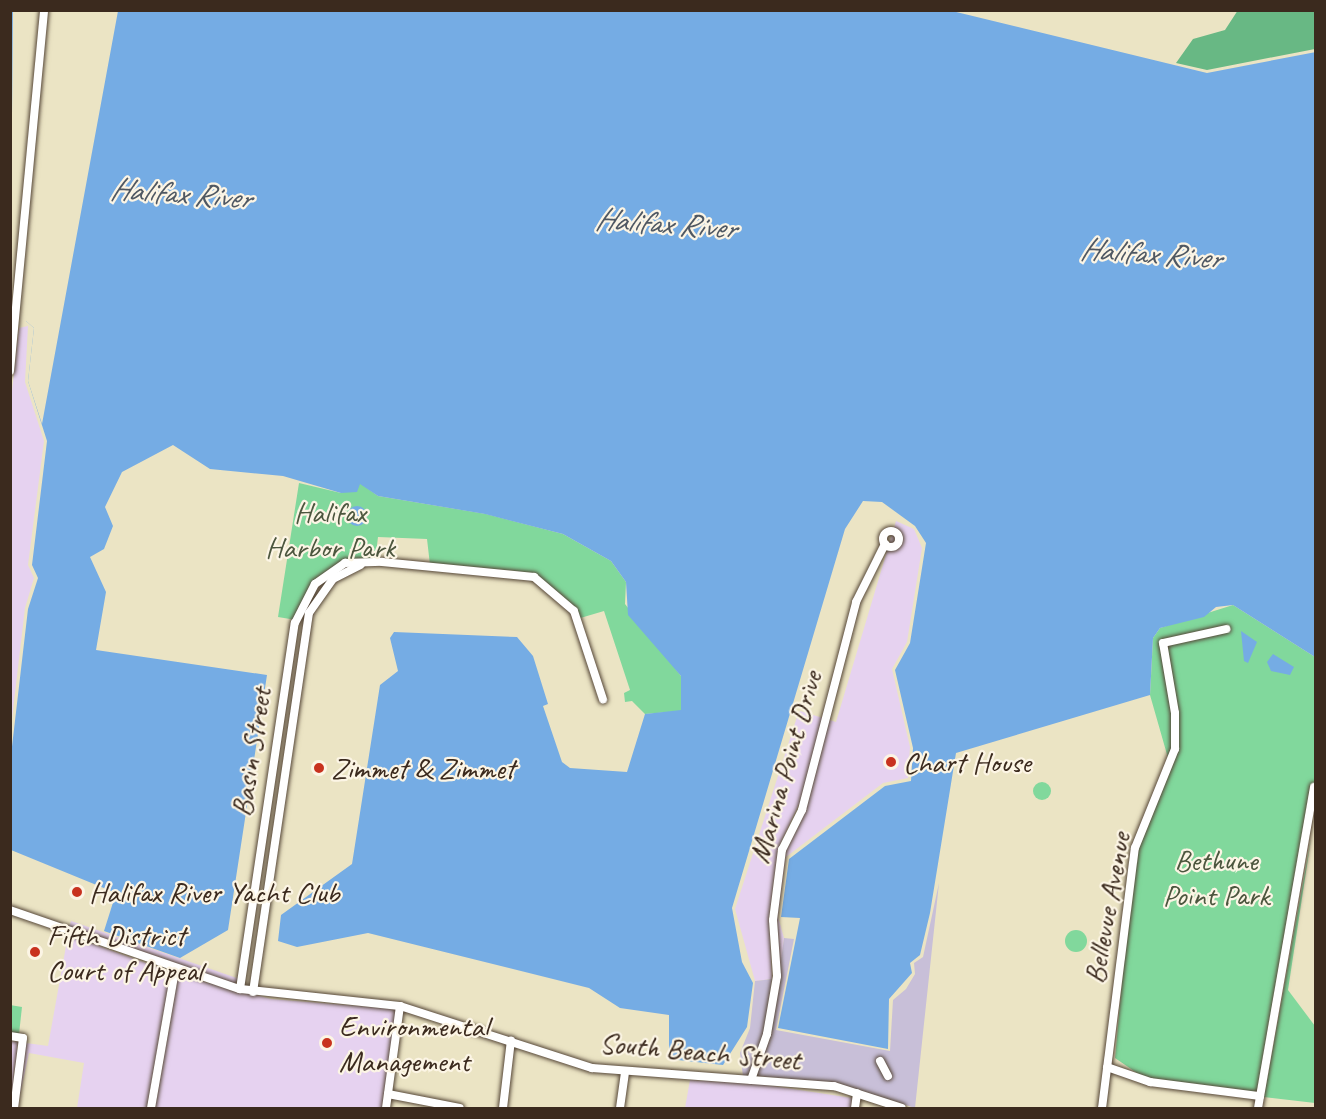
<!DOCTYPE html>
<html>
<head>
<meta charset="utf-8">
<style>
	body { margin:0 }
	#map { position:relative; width:1326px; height:1119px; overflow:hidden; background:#ebe4c4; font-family:Caveat,sans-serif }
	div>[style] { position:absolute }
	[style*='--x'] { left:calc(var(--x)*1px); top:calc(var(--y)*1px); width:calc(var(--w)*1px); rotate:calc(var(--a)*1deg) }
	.built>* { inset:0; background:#e6d2f0; transform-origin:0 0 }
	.industrial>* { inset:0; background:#c8bfd8 }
	.green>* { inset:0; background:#81d89c }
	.round { border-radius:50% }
	.forest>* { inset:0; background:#68b884 }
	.water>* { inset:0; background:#75ace4 }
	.pier>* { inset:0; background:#ebe4c4 }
	.roads { filter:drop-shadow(0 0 2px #554637) drop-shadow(0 0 2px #554637) }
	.minor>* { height:8px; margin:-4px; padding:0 4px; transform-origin:4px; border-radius:4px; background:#fff }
	.minor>.ring { margin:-4px; padding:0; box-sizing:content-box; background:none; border:8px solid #fff; border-radius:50% }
	.dots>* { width:16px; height:16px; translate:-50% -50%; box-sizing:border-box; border:3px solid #fcf5e5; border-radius:50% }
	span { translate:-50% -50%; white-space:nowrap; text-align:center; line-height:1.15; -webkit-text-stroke:4.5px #fcf5e5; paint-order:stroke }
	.park-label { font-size:30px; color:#4c563e }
	.street-label { font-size:30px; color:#3b2a1e }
	.poi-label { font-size:30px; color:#3b2a1e }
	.left { translate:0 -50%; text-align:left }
	.water-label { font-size:32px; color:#4f5863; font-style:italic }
	.frame { position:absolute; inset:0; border:12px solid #3b2a1e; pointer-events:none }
</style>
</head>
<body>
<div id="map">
	<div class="built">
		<i style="clip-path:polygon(28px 326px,25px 382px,44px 441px,28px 565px,34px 578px,25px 608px,11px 727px,10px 409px,19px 328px)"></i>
		<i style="clip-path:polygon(896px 521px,914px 529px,922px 548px,907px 642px,892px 669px,910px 747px,908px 778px,883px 783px,786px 857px,778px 917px,784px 938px,780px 978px,776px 920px,785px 852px,805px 811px,799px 804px,778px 849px,769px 919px,772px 979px,755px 981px,735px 909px,797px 717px,800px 711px,836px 722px)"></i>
		<i style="left:71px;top:921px;width:176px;height:7px;rotate:19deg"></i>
		<i style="clip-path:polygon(68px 935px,171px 972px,147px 1108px,77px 1108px,84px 1063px,29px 1053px,17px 1108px,26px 1043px,48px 1046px)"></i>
		<i style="clip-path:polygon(178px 975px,271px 999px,396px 1009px,382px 1108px,155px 1108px)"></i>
		<i style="clip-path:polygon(11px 1041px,18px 1042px,11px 1102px,10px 1041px)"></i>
		<i style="clip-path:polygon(690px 1080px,761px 1084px,852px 1098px,851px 1108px,685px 1108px)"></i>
	</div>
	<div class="industrial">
		<i style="clip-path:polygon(939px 883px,915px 1108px,835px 1083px,755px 1076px,771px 1035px,784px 938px,794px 939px,776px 1030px,890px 1051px,893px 1000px,906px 989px,915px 974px,914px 963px,923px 957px)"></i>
		<i style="clip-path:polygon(772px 979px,764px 1033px,748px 1076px,743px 1076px,740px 1053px,750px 1028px,755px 981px)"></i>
	</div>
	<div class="green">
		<i style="clip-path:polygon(299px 483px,341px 493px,360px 483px,378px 496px,486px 514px,563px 534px,611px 561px,626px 582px,625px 604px,681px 676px,681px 711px,645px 714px,632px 701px,625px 702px,624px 693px,630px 690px,604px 611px,577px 619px,563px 596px,517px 571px,430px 565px,427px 539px,378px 537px,375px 562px,345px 563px,315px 584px,296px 620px,278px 617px)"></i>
		<i style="clip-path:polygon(1233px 605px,1315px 657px,1315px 794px,1260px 1096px,1150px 1082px,1115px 1058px,1133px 863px,1170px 765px,1150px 695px,1153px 638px,1160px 628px)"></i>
		<i class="round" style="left:1033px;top:782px;width:18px;height:18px"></i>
		<i style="clip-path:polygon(1311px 839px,1288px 990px,1315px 1026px,1315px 1103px,1264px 1097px)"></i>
		<i class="round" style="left:1065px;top:930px;width:22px;height:22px"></i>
		<i style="clip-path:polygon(10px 1005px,22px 1007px,19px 1034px,11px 1033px)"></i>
	</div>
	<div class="forest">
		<i style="clip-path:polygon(1238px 10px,1315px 11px,1315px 49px,1207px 70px,1176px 63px,1193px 39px,1225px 30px)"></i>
	</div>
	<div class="water">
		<i style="clip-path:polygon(948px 10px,1207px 73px,1316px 52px,1315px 657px,1233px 605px,1216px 607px,1204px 617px,1160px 628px,1153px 638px,1150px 695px,956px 753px,930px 913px,920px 955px,910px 963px,912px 973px,889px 999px,888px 1049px,778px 1028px,800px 918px,781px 917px,789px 859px,885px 786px,911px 781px,913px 748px,895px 670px,910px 643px,926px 543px,915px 526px,882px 502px,863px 501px,845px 529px,732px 908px,742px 962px,753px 983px,747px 1027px,723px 1065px,669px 1059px,669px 1015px,620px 1008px,589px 988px,368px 933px,297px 947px,278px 941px,281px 915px,352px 864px,380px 685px,398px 671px,390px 638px,394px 632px,517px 637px,533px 656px,548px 704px,543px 706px,562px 762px,570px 768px,627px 772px,645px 714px,681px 710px,681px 676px,628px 615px,626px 582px,611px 561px,563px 534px,485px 514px,378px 496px,360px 484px,357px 492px,341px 493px,283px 476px,210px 469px,173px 445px,122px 472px,105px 507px,113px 526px,104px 549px,90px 557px,106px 592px,96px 650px,267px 675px,228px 930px,180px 958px,104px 931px,116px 893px,11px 850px,11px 755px,28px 609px,38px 578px,32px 565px,47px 441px,28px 381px,34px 328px,26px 321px,11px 320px,11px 11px)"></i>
		<i class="round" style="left:347px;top:506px;width:20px;height:20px"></i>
		<i style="clip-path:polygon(1241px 631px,1257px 642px,1248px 663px,1244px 661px)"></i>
		<i style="clip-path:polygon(1273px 654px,1294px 667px,1290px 675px,1271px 671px,1267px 662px)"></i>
	</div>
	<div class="pier">
		<i style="clip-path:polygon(13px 11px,118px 11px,42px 424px,28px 381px,34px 328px,26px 321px,10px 323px)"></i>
	</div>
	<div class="roads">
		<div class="minor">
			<i style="--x:10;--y:371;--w:363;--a:-84.6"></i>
			<i class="ring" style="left:883px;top:531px;width:8px;height:8px"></i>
			<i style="--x:10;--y:910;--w:243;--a:19"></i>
			<i style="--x:240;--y:989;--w:161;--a:6.1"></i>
			<i style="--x:400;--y:1006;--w:202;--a:17.9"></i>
			<i style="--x:592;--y:1068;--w:243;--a:4.3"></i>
			<i style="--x:834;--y:1086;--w:71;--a:17.9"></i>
			<i style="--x:240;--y:989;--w:370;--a:-81.5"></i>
			<i style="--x:295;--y:623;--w:44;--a:-62.9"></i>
			<i style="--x:315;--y:584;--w:37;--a:-35"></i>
			<i style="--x:345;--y:563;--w:37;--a:-2"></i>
			<i style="--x:382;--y:562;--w:153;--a:5.6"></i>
			<i style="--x:534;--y:577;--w:52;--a:40.4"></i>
			<i style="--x:574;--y:611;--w:93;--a:71.8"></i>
			<i style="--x:253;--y:992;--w:383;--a:-81.6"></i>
			<i style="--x:309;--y:613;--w:42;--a:-54.8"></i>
			<i style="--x:333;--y:579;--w:31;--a:-27"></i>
			<i style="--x:10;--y:1036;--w:13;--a:9"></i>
			<i style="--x:23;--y:1038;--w:71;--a:97.3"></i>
			<i style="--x:880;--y:1061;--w:17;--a:62"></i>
			<i style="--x:1107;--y:1067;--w:46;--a:19.2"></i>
			<i style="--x:1150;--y:1082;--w:111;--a:7.3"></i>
			<i style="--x:751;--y:1080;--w:49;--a:-70.8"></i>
			<i style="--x:767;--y:1034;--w:59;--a:-80.2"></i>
			<i style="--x:777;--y:976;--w:56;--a:-94.1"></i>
			<i style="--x:773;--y:920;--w:71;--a:-82.7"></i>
			<i style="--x:782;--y:850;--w:45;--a:-63.4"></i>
			<i style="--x:802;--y:810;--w:215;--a:-75.4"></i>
			<i style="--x:856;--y:602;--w:65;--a:-63.4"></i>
			<i style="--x:388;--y:1094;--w:73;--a:11"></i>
			<i style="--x:151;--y:1108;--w:140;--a:-80.1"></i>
			<i style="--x:386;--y:1108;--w:103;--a:-82.2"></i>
			<i style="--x:503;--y:1108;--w:68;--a:-83.3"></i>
			<i style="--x:620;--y:1108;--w:34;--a:-82"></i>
			<i style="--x:855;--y:1108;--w:15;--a:-82"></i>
			<i style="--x:1102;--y:1108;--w:262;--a:-82.8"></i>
			<i style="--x:1135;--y:848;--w:107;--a:-68"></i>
			<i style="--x:1175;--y:749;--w:36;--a:-90"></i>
			<i style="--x:1175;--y:713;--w:71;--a:-99.7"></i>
			<i style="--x:1163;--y:643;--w:65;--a:-12.5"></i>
			<i style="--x:1258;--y:1108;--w:326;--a:-80.1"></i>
		</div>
	</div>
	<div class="dots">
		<i style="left:891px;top:762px;background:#c8321e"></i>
		<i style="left:319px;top:768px;background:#c8321e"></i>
		<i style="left:77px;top:892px;background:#c8321e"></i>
		<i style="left:35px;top:952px;background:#c8321e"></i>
		<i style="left:327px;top:1043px;background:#c8321e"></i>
	</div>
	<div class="park-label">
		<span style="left:330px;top:529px">Halifax<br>Harbor Park</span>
		<span style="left:1216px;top:877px">Bethune<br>Point Park</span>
	</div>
	<div class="street-label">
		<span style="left:251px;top:752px;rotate:-81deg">Basin Street</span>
		<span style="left:785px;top:767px;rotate:-74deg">Marina Point Drive</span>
		<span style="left:1107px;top:908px;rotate:-80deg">Bellevue Avenue</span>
		<span style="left:700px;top:1051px;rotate:5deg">South Beach Street</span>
	</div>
	<div class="poi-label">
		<span class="left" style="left:903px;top:762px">Chart House</span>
		<span class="left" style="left:331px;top:768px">Zimmet &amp; Zimmet</span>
		<span class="left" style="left:89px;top:892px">Halifax River Yacht Club</span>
		<span class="left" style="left:47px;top:952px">Fifth District<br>Court of Appeal</span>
		<span class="left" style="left:339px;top:1043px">Environmental<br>Management</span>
	</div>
	<div class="water-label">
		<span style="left:180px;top:194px;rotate:4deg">Halifax River</span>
		<span style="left:665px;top:224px;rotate:4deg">Halifax River</span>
		<span style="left:1150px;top:254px;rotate:4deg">Halifax River</span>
	</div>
	<div class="frame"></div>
</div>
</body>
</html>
